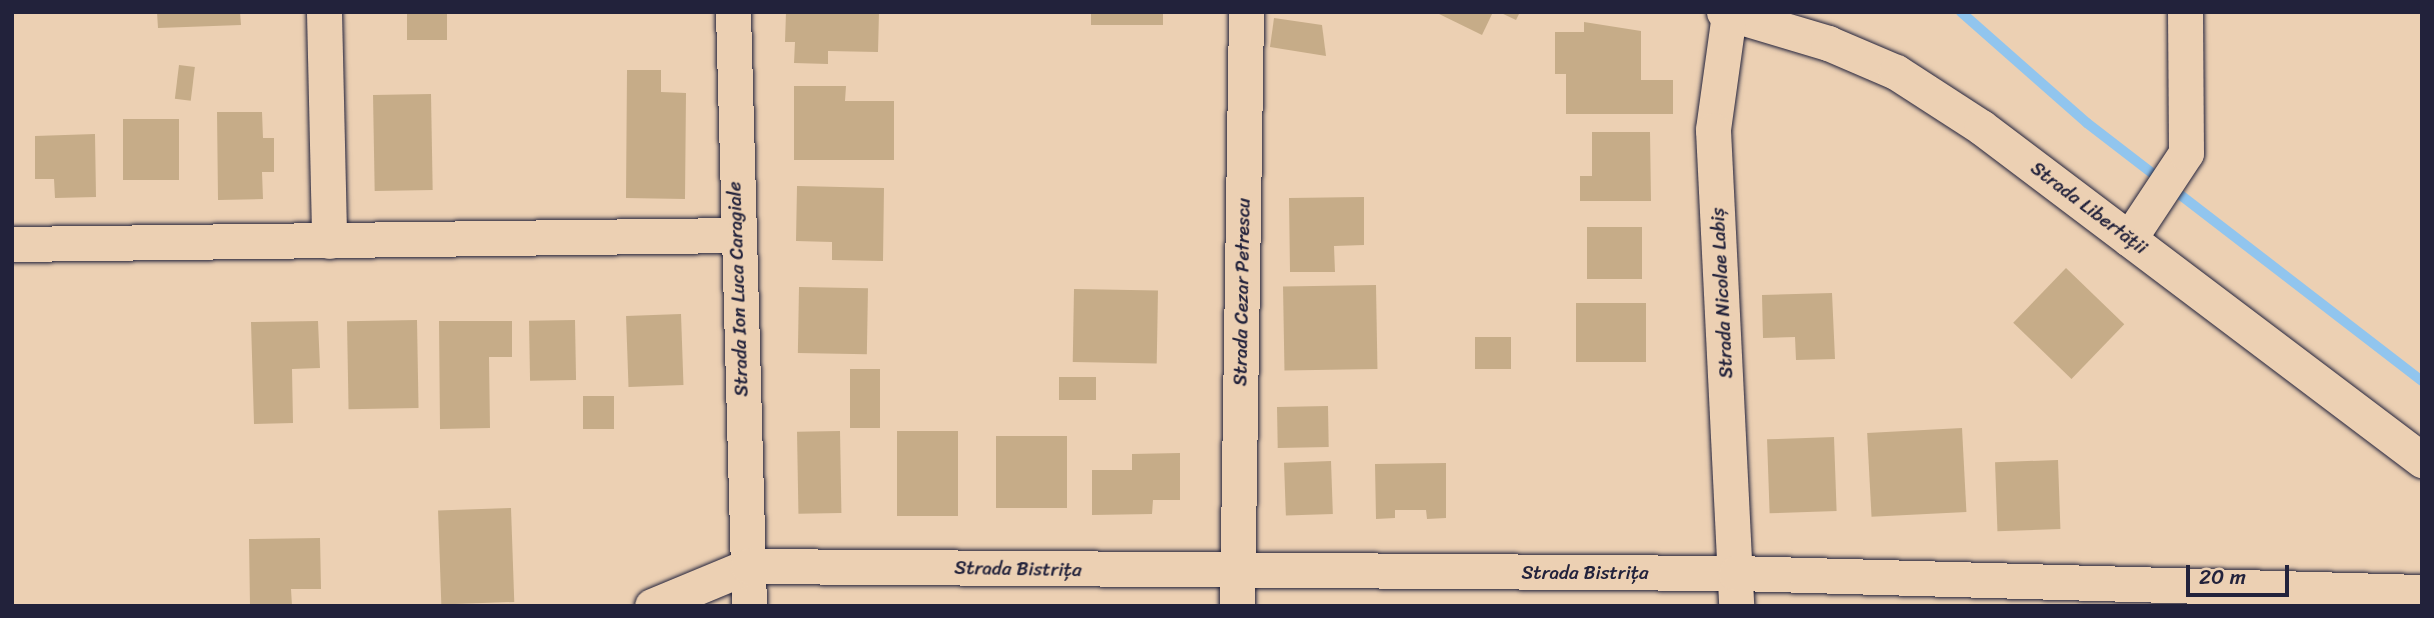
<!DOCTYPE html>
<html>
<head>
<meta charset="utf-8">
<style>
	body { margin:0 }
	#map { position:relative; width:2434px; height:618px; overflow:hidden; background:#ecd0b3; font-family:Sriracha,sans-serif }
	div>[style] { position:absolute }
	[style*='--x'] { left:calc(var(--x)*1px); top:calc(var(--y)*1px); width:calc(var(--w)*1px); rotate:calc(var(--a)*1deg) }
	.stream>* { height:10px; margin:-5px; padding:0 5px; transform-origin:5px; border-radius:5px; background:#91c5ee }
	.building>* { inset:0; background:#c6ac88; transform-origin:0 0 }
	.roads { filter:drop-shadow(0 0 2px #22223b) drop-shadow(0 0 2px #22223b) }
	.minor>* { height:35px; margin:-17.5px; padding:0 17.5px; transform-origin:17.5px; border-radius:17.5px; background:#ecd0b3 }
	span { translate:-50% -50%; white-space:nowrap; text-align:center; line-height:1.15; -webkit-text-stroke:6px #ecd0b3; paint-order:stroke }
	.street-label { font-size:19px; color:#22223b }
	.frame { position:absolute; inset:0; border:14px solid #22223b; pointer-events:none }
	.scale { position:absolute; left:2186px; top:565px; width:103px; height:32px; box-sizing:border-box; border:4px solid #22223b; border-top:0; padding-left:9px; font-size:21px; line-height:24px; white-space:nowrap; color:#22223b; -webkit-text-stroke:5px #ecd0b3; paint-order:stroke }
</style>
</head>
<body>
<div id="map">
	<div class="stream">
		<i style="--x:1961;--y:12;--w:168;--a:41.4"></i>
		<i style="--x:2087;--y:123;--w:423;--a:37.6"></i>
	</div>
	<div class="building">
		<i style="clip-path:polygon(157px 12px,240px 12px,241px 25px,158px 28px)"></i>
		<i style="left:407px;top:12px;width:40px;height:28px"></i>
		<i style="clip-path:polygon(786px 12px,879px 12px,878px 52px,828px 51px,828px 64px,794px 63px,795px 42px,785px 42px)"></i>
		<i style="left:1091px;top:12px;width:72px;height:13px"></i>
		<i style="clip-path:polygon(1435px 12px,1493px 12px,1482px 35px)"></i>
		<i style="clip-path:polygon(1499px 12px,1520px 12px,1516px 20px)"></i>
		<i style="clip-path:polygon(1274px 18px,1322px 25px,1326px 56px,1270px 47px)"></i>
		<i style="clip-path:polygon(1584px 22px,1641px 31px,1641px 80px,1673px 80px,1673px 114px,1566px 114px,1566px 74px,1555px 74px,1555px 32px,1584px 32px)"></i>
		<i style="left:179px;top:65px;width:16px;height:34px;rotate:7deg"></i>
		<i style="clip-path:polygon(627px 70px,661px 70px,661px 92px,686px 93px,685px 199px,626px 198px)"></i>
		<i style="clip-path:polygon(794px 86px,846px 86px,845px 101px,894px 101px,894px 160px,794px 160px)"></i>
		<i style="left:431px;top:94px;width:96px;height:58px;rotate:89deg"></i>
		<i style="clip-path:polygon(217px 112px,262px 112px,263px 138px,274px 138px,274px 172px,262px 172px,263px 199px,218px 200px)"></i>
		<i style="left:123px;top:119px;width:56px;height:61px"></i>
		<i style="clip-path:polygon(1592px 132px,1650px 132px,1651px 201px,1580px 201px,1580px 176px,1592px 176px)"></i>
		<i style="clip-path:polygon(95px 134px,96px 197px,55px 198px,54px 179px,35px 179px,35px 136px)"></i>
		<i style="clip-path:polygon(797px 186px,884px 188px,883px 261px,832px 260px,832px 242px,796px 241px)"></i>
		<i style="clip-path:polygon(1364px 197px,1364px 245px,1334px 246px,1335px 272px,1290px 272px,1289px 198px)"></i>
		<i style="left:1642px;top:227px;width:52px;height:55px;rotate:90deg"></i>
		<i style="left:2066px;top:268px;width:81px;height:76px;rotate:44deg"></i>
		<i style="left:1376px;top:285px;width:84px;height:93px;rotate:89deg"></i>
		<i style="left:799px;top:287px;width:69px;height:66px;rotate:1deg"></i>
		<i style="left:1074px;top:289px;width:84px;height:73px;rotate:1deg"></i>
		<i style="clip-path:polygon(1832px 293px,1835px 359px,1796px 360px,1795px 337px,1763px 338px,1762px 295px)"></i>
		<i style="left:1646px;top:303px;width:59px;height:70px;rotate:90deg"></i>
		<i style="left:681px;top:314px;width:71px;height:55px;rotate:88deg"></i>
		<i style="left:417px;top:320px;width:88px;height:70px;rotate:89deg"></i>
		<i style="left:575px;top:320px;width:60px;height:46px;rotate:89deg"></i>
		<i style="clip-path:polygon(318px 321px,320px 368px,292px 369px,293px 423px,254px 424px,251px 322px)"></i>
		<i style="clip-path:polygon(439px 321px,512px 321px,512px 357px,489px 357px,490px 428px,440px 429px)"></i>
		<i style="left:1475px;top:337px;width:36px;height:32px"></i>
		<i style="left:850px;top:369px;width:30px;height:59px"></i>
		<i style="left:1059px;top:377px;width:37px;height:23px"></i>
		<i style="left:583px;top:396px;width:31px;height:33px"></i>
		<i style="left:1328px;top:406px;width:41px;height:51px;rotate:89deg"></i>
		<i style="left:1962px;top:428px;width:84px;height:95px;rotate:87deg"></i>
		<i style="left:840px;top:431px;width:82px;height:43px;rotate:89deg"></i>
		<i style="left:897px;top:431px;width:61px;height:85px"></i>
		<i style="left:1067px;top:436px;width:72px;height:71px;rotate:90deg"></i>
		<i style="left:1834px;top:437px;width:74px;height:67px;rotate:88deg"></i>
		<i style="clip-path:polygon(1180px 453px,1180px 500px,1153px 500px,1152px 514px,1092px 515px,1092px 470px,1132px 470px,1132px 454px)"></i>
		<i style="left:2058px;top:460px;width:69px;height:63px;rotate:88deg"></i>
		<i style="left:1331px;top:461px;width:53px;height:47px;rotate:88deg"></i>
		<i style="clip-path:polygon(1446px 463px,1446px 518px,1427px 519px,1426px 510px,1395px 510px,1395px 518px,1376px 519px,1375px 464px)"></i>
		<i style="left:511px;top:508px;width:94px;height:73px;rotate:88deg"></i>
		<i style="clip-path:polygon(320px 538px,321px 589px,291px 589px,292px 606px,250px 606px,249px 539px)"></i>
	</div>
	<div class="roads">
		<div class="minor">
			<i style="--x:324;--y:12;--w:229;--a:88.7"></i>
			<i style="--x:733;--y:12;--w:594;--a:88.46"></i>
			<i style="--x:1724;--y:12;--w:109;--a:16.6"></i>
			<i style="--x:1828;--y:43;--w:74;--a:23.1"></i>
			<i style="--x:1896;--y:72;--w:101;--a:32.9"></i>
			<i style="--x:1981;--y:127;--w:553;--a:37.06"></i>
			<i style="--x:1729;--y:14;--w:117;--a:97.9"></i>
			<i style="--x:1713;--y:130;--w:477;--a:87.2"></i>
			<i style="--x:2129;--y:239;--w:103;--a:-56.5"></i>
			<i style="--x:2186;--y:153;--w:141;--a:-90.4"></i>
			<i style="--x:12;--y:244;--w:724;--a:-0.71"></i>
			<i style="--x:652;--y:606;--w:104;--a:-22.6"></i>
			<i style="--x:748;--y:566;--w:988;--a:0.41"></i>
			<i style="--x:1736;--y:573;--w:686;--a:1.59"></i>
			<i style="--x:1237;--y:606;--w:594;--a:-89.13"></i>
		</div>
	</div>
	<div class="street-label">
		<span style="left:2089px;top:208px;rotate:37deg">Strada Libertății</span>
		<span style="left:738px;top:289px;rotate:-92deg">Strada Ion Luca Caragiale</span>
		<span style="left:1242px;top:292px;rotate:-89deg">Strada Cezar Petrescu</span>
		<span style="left:1722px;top:293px;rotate:-93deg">Strada Nicolae Labiș</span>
		<span style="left:1018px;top:569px;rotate:1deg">Strada Bistrița</span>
		<span style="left:1585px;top:573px">Strada Bistrița</span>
	</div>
	<div class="frame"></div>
	<div class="scale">20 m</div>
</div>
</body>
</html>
